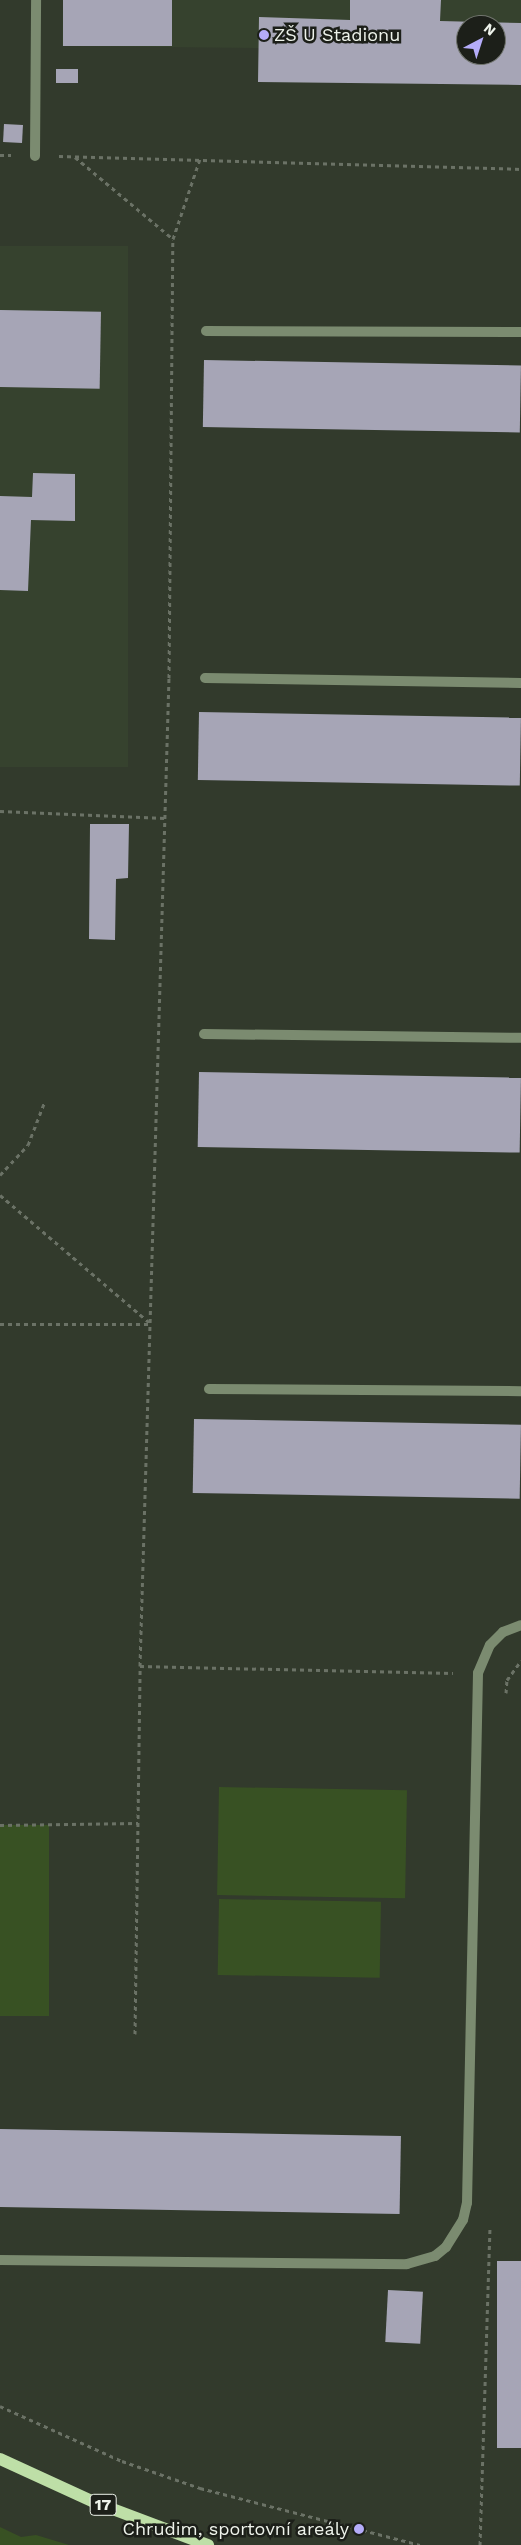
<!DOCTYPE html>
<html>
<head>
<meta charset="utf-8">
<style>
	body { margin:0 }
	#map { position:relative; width:521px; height:2545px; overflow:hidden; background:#323a2c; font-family:"Work Sans",sans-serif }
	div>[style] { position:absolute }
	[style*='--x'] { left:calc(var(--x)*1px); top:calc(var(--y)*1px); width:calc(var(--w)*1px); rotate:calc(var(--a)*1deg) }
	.built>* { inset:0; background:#36422e; transform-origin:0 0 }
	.green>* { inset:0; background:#385123; transform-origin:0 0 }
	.building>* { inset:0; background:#a6a5b6; transform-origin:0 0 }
	.path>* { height:3px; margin-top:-1.5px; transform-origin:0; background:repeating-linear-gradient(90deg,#6b7266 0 4px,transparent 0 8px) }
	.service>* { height:10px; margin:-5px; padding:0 5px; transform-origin:5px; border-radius:5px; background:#7b8b70 }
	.primary>* { height:12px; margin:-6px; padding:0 6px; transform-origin:6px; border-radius:6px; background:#bedfa7 }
	.dots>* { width:14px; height:14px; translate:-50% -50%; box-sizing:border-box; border:2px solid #1c1f19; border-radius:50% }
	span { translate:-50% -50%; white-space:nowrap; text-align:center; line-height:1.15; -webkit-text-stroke:5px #1c1f19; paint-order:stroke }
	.shield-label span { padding:1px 4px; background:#1c1f19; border:1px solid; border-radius:4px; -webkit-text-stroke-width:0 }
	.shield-label { font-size:16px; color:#eef3eb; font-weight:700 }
	.poi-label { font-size:18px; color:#eef3eb }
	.left { translate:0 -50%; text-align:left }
	.right { translate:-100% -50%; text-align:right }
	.north { position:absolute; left:456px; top:15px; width:50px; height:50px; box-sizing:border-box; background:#1c1f19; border:1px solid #70746d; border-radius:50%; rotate:40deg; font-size:14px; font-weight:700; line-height:20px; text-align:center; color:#eef3eb }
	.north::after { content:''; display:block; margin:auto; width:18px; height:22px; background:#b4acf9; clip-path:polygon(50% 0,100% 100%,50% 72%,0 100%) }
</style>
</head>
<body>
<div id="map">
	<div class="built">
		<i style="clip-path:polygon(evenodd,63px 0,521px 0,521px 85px,258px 82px,259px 48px,62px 46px,63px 0,466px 25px,496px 25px,496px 55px,466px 55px,466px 25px)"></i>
		<i style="left:0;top:246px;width:128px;height:521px"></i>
	</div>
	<div class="green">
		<i style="left:219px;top:1787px;width:188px;height:108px;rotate:1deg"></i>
		<i style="left:0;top:1825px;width:49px;height:191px"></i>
		<i style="left:219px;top:1899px;width:162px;height:76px;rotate:1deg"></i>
		<i style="clip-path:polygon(0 2527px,21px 2537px,36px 2535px,69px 2545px,0 2545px)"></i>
	</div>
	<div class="building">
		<i style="left:63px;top:0;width:109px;height:46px"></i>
		<i style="clip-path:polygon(evenodd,350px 0,441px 0,440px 21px,521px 23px,521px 85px,258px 82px,259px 17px,350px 20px,350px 0,466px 25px,496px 25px,496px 55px,466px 55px,466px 25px)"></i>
		<i style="left:56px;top:69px;width:22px;height:14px"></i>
		<i style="left:4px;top:124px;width:19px;height:18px;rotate:3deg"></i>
		<i style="left:0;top:310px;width:101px;height:77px;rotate:1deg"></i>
		<i style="left:204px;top:360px;width:317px;height:67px;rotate:1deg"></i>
		<i style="clip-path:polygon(33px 473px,75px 474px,75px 521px,31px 520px,28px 591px,0 590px,0 496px,32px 497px)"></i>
		<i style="left:199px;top:712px;width:322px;height:68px;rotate:1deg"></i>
		<i style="clip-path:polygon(90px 824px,129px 824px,128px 878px,116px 879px,115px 940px,89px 939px)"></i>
		<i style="left:199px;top:1072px;width:322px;height:75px;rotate:1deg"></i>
		<i style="left:194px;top:1419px;width:327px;height:74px;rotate:1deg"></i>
		<i style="left:0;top:2129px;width:401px;height:78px;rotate:1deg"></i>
		<i style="left:497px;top:2261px;width:24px;height:187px"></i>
		<i style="left:388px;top:2290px;width:35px;height:52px;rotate:3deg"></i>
	</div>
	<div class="path">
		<i style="--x:0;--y:155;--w:11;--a:0"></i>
		<i style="--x:59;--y:156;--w:462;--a:1.6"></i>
		<i style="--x:75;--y:157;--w:128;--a:39.9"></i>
		<i style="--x:0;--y:811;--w:165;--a:2.4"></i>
		<i style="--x:0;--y:1175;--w:41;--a:-47"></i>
		<i style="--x:28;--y:1145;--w:47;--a:-68.9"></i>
		<i style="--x:0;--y:1195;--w:197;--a:40.5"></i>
		<i style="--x:0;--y:1324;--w:150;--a:0"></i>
		<i style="--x:140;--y:1666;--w:313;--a:1.3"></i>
		<i style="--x:506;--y:1693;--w:13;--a:-86"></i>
		<i style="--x:507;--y:1680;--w:24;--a:-54"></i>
		<i style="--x:0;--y:1825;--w:138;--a:-0.8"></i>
		<i style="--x:135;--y:2034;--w:368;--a:-89.2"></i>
		<i style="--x:140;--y:1666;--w:988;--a:-88.32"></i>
		<i style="--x:169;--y:678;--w:439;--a:-89.5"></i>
		<i style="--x:173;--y:239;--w:84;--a:-71.4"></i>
		<i style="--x:0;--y:2406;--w:134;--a:24.3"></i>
		<i style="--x:122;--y:2461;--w:83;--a:19.1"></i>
		<i style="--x:200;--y:2488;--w:227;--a:14.5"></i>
		<i style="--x:480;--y:2545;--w:318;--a:-88.2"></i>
	</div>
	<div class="service">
		<i style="--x:35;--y:156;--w:156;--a:-89.6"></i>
		<i style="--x:206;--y:331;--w:315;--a:0.2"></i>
		<i style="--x:205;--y:678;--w:316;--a:0.9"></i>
		<i style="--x:204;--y:1034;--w:317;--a:0.7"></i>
		<i style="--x:209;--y:1389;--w:312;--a:0.4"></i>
		<i style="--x:0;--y:2260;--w:407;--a:0.6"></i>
		<i style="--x:407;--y:2264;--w:29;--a:-16"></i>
		<i style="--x:435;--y:2256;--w:14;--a:-39"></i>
		<i style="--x:446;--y:2247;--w:32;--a:-58"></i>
		<i style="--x:463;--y:2220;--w:17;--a:-77"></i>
		<i style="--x:467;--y:2203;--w:530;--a:-88.81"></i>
		<i style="--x:478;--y:1673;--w:30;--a:-67"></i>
		<i style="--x:490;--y:1645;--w:18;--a:-45"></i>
		<i style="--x:503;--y:1632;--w:19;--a:-21"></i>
	</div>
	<div class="primary">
		<i style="--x:0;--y:2459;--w:103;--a:24.6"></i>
		<i style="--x:94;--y:2502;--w:122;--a:20.7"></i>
	</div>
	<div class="dots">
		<i style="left:264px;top:35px;background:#b4acf9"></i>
		<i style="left:359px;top:2529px;background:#b4acf9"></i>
	</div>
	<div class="shield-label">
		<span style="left:103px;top:2505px">17</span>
	</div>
	<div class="poi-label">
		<span class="left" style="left:274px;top:35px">ZŠ U Stadionu</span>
		<span class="right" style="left:349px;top:2529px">Chrudim, sportovní areály</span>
	</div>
	<div class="north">N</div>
</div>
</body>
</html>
